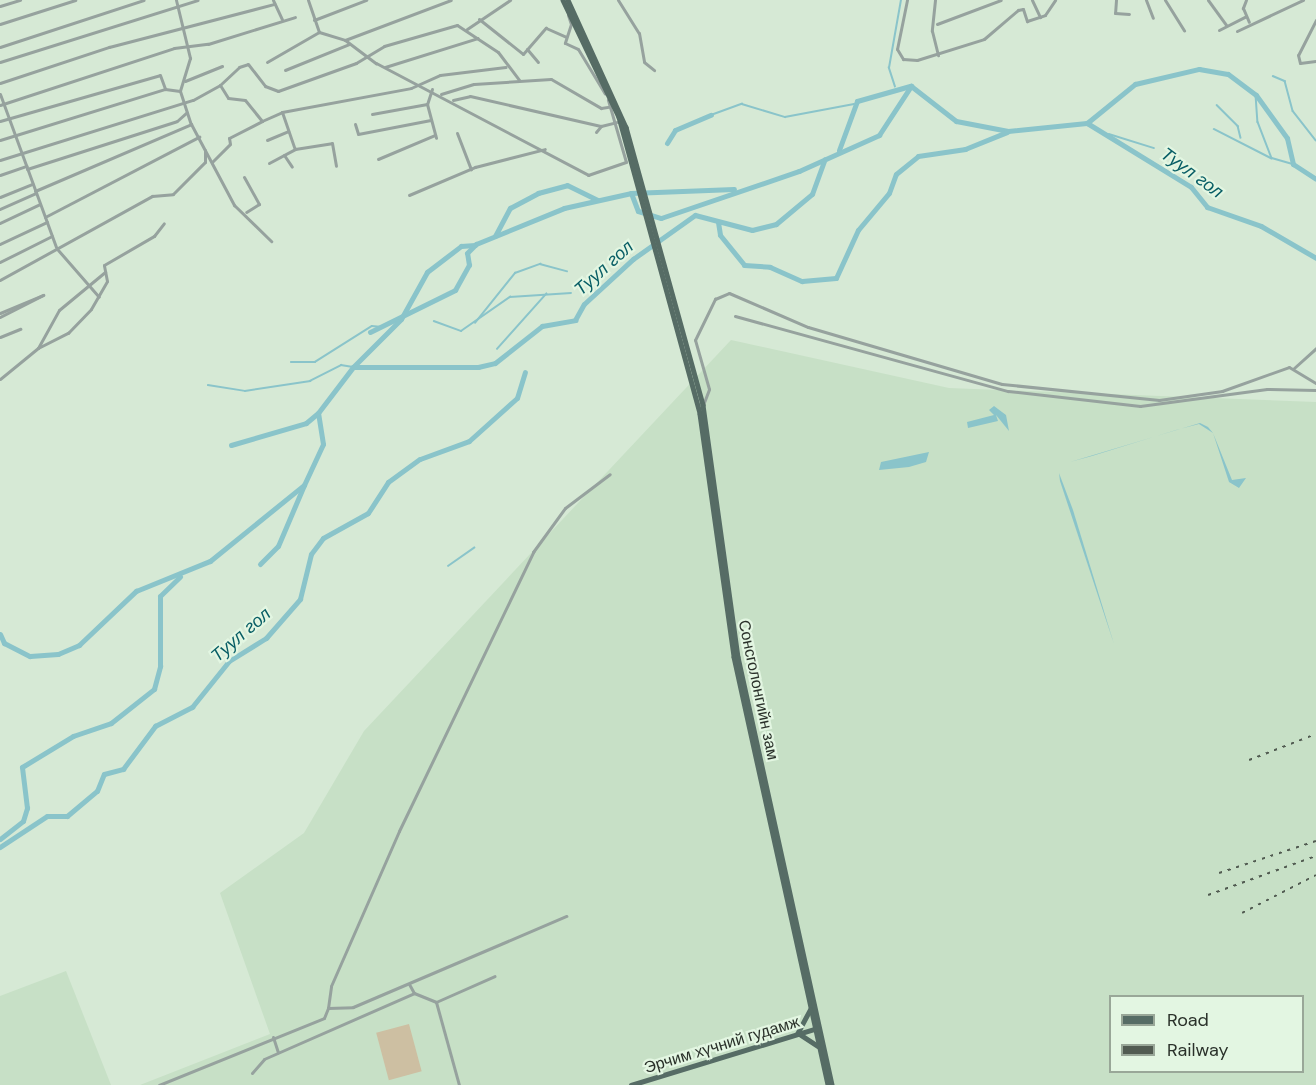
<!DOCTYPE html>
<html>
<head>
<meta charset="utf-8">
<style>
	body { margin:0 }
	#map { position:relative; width:1316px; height:1085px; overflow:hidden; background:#d6e9d5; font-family:"DM Sans",sans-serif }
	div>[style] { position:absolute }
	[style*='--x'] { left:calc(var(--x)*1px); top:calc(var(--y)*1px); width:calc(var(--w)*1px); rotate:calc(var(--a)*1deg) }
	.built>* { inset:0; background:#c7e0c6 }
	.green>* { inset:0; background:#cdbfa2; transform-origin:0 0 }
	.water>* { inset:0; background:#8ac4ca }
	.stream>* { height:1.5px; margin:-0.75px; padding:0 0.75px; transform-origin:0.75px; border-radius:0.75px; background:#8ac4ca }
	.river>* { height:5px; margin:-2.5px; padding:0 2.5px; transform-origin:2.5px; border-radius:2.5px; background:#8ac4ca }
	.minor>* { height:3px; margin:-1.5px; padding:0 1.5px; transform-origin:1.5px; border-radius:1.5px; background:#96a29e }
	.major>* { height:4.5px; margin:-2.25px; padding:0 2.25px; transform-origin:2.25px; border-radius:2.25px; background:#566c65 }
	.rail>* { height:1.5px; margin-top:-0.75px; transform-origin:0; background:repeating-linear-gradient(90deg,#515b51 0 3px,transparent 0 9px) }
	span { translate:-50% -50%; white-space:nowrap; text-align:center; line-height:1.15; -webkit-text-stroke:4.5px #e3f6e2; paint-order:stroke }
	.street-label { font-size:16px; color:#2a312a }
	.water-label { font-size:18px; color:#085e65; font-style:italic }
	.legend { position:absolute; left:1109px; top:995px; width:195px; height:78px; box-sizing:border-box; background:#e3f6e2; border:2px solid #99a798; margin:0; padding:8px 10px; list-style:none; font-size:18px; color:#2a312a }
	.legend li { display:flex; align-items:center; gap:12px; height:30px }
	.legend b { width:30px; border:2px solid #99a798 }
</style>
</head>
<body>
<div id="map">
	<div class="built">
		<i style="clip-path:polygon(evenodd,731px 340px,949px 388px,1316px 402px,1316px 1085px,140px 1085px,270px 1034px,220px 893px,304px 833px,364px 731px,731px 340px,1110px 996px,1302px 996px,1302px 1072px,1110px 1072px,1110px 996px)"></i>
		<i style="clip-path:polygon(66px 971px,111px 1085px,0 1085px,0 996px)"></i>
	</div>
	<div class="green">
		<i style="left:409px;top:1024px;width:49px;height:34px;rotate:75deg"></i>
	</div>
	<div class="water">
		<i style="clip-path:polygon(994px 406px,1006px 415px,1009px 431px,996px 415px,998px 421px,968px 428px,967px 422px,994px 415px,989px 410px)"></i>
		<i style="clip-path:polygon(1200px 423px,1208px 427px,1213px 433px,1232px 480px,1246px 478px,1239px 488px,1229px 482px,1213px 433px,1199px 424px,1176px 430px,1092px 456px,1070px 462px)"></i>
		<i style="clip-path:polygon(929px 452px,926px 462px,909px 467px,879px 470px,881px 462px)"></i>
		<i style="clip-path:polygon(1059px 473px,1073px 510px,1114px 644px,1060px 481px)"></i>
	</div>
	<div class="stream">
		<i style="--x:1273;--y:76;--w:13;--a:23"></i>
		<i style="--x:1285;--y:81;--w:31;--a:75"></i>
		<i style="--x:1293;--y:111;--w:37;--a:52"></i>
		<i style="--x:895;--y:87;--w:20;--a:-108"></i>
		<i style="--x:889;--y:68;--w:69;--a:-80"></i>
		<i style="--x:1256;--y:95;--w:27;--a:86"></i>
		<i style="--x:1258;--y:122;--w:39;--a:69"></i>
		<i style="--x:1272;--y:158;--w:22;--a:16"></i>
		<i style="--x:1217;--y:105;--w:30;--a:45"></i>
		<i style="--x:1238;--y:126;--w:12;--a:76"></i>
		<i style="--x:711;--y:115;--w:33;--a:-20"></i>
		<i style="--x:742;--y:104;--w:45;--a:16.8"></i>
		<i style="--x:785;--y:117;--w:70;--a:-10.7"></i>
		<i style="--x:1214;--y:129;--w:64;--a:27"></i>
		<i style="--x:1109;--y:134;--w:47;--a:17.3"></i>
		<i style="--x:434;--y:321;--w:29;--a:20"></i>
		<i style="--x:461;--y:331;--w:60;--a:-34.8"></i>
		<i style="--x:510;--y:297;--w:61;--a:-3.8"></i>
		<i style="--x:475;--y:323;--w:64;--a:-51.3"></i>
		<i style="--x:515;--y:273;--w:27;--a:-20"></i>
		<i style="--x:540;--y:264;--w:28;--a:15"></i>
		<i style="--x:497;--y:349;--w:74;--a:-48.3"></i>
		<i style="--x:291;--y:362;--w:24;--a:0"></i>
		<i style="--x:315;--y:362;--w:67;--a:-32.3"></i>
		<i style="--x:372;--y:326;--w:10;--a:6"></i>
		<i style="--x:208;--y:385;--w:37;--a:9"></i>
		<i style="--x:245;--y:391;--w:66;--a:-8.7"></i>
		<i style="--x:310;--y:381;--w:35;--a:-27"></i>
		<i style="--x:341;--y:365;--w:12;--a:9"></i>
		<i style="--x:448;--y:566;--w:32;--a:-35"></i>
	</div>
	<div class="river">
		<i style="--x:1087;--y:123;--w:122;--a:31.6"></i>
		<i style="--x:1191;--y:187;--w:26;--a:51"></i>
		<i style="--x:1207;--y:207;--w:57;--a:19.4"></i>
		<i style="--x:1261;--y:226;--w:64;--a:30.2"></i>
		<i style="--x:667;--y:143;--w:15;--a:-58"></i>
		<i style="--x:675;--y:130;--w:39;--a:-23"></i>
		<i style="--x:839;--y:150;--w:52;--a:-69.8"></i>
		<i style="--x:857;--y:101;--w:55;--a:-15.8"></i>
		<i style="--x:631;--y:193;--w:19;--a:69"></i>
		<i style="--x:638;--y:211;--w:24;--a:17"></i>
		<i style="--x:661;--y:218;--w:146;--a:-18.8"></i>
		<i style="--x:799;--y:171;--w:88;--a:-24.2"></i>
		<i style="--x:879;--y:135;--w:59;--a:-56.9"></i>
		<i style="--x:911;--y:86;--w:57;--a:37.9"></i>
		<i style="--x:956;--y:121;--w:53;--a:10.9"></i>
		<i style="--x:1008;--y:131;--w:79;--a:-5.8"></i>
		<i style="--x:1087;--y:123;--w:62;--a:-39.1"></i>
		<i style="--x:1135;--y:84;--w:66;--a:-13.2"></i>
		<i style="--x:1199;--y:69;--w:29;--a:10"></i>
		<i style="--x:1228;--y:74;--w:35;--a:37"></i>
		<i style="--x:1256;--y:95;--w:53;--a:54.2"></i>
		<i style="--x:1287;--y:138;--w:27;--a:77"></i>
		<i style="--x:1293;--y:164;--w:27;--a:33"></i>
		<i style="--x:718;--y:222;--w:13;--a:81"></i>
		<i style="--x:720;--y:235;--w:38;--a:51"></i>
		<i style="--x:744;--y:265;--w:26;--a:4"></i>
		<i style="--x:770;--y:267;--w:35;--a:24"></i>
		<i style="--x:802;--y:281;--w:34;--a:-5"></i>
		<i style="--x:836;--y:278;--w:53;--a:-65.4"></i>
		<i style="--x:858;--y:230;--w:48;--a:-50"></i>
		<i style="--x:889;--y:193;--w:20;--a:-70"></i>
		<i style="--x:896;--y:174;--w:28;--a:-39"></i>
		<i style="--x:918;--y:156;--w:48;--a:-8.5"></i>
		<i style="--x:965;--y:149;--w:45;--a:-22"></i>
		<i style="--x:495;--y:236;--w:32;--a:-62"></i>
		<i style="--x:510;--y:208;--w:32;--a:-28"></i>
		<i style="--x:538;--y:193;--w:30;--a:-15"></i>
		<i style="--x:567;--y:185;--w:34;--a:26"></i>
		<i style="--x:370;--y:332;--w:95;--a:-26.3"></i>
		<i style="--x:455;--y:290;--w:29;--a:-61"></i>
		<i style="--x:469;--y:265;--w:12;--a:-99"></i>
		<i style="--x:467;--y:253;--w:13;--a:-45"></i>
		<i style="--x:476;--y:244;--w:95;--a:-22.2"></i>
		<i style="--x:564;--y:208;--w:69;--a:-12.6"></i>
		<i style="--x:631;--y:193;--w:103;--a:-2.2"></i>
		<i style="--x:353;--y:367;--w:68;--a:-45"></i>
		<i style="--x:401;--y:319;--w:54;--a:-61"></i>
		<i style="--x:427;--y:272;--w:43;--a:-37.4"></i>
		<i style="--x:461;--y:246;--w:14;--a:-4"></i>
		<i style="--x:231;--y:445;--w:78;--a:-16.3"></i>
		<i style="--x:306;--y:423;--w:16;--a:-40"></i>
		<i style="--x:260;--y:564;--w:25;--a:-45"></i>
		<i style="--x:278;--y:546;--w:66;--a:-66.9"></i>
		<i style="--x:0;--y:634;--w:10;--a:66"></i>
		<i style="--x:4;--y:643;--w:29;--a:27"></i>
		<i style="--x:30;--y:656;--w:28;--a:-4"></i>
		<i style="--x:58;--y:654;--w:23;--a:-23"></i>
		<i style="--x:79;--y:645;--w:79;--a:-43.5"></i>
		<i style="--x:136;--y:591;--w:80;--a:-22.1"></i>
		<i style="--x:210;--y:561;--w:121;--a:-39"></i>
		<i style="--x:304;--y:485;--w:45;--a:-65.1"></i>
		<i style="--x:323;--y:444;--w:31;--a:-99"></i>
		<i style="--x:318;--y:413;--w:58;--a:-52.7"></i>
		<i style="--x:353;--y:367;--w:125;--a:0"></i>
		<i style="--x:478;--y:367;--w:17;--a:-13"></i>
		<i style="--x:495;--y:363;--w:60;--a:-38.2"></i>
		<i style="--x:542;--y:326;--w:34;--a:-10"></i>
		<i style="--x:575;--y:320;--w:18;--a:-61"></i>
		<i style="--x:584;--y:304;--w:67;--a:-42.6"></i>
		<i style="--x:633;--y:259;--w:76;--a:-35.4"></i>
		<i style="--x:695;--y:215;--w:59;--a:14.7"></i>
		<i style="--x:752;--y:230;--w:25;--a:-14"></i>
		<i style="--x:776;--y:224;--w:47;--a:-39.8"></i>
		<i style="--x:812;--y:194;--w:37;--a:-70"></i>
		<i style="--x:0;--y:839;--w:29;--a:-38"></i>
		<i style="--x:23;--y:821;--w:14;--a:-73"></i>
		<i style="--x:27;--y:808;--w:41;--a:-97"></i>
		<i style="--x:22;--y:767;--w:60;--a:-31.3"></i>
		<i style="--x:73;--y:736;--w:40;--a:-18.9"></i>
		<i style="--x:111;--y:723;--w:55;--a:-38.3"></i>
		<i style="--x:154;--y:689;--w:24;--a:-75"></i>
		<i style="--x:160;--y:666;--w:70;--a:-90"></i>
		<i style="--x:160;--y:596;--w:28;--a:-44"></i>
		<i style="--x:0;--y:847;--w:56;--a:-33.4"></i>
		<i style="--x:47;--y:816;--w:20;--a:0"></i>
		<i style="--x:67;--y:816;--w:39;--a:-40"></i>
		<i style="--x:97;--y:791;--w:18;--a:-68"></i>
		<i style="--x:104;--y:774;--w:20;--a:-15"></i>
		<i style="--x:123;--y:769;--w:54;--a:-53.3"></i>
		<i style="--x:155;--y:726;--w:42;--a:-27.2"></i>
		<i style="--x:192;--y:707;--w:59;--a:-51.2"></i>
		<i style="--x:229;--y:661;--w:44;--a:-31.9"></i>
		<i style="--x:266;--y:638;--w:52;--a:-48.9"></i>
		<i style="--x:300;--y:599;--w:46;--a:-76.3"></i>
		<i style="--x:311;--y:554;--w:20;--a:-53"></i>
		<i style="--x:323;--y:538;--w:51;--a:-29.1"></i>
		<i style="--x:368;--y:513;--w:37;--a:-57"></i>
		<i style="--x:388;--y:482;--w:39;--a:-36"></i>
		<i style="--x:420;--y:459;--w:52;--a:-20.2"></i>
		<i style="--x:469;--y:441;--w:64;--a:-41.9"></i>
		<i style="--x:517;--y:398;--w:27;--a:-73"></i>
	</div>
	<div class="minor">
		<i style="--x:176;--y:0;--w:60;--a:76.4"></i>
		<i style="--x:190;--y:58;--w:34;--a:107"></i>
		<i style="--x:180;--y:91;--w:35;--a:72"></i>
		<i style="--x:191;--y:124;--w:92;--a:62"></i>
		<i style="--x:234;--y:205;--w:52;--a:44.2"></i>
		<i style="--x:273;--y:0;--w:21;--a:65"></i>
		<i style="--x:308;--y:0;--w:34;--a:71"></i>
		<i style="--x:319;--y:32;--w:27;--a:17"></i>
		<i style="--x:345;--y:40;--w:39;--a:37"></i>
		<i style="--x:376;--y:63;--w:240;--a:27.8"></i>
		<i style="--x:588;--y:175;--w:40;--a:-18.9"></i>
		<i style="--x:626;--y:162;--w:65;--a:-106.2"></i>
		<i style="--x:618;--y:0;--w:39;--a:58"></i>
		<i style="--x:639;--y:33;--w:29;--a:80"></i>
		<i style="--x:644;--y:62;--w:13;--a:39"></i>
		<i style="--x:907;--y:0;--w:50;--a:101.5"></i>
		<i style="--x:897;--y:49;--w:12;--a:59"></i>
		<i style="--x:903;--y:59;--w:14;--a:4"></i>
		<i style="--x:917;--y:60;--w:70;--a:-17.4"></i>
		<i style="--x:984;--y:39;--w:45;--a:-40.5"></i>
		<i style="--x:1018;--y:10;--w:5;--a:-11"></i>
		<i style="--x:1023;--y:9;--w:13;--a:72"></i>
		<i style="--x:1027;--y:21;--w:19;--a:-18"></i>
		<i style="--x:1045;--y:15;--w:18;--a:-56"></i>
		<i style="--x:935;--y:0;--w:31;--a:96"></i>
		<i style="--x:932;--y:31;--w:25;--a:76"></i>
		<i style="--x:1032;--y:0;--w:19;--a:65"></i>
		<i style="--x:1116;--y:0;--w:13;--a:94"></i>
		<i style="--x:1115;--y:13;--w:14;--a:4"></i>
		<i style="--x:1146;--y:0;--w:19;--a:69"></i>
		<i style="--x:1165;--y:0;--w:36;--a:58"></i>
		<i style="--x:1208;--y:0;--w:31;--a:54"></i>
		<i style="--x:1246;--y:0;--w:9;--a:111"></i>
		<i style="--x:1243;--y:8;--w:15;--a:67"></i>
		<i style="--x:0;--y:6;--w:21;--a:-17"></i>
		<i style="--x:568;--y:15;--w:9;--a:72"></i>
		<i style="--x:571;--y:24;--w:20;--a:108"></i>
		<i style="--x:565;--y:43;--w:14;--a:25"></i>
		<i style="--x:578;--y:49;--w:52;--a:59"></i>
		<i style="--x:479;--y:19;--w:56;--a:38.5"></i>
		<i style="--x:523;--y:54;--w:35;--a:-49"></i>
		<i style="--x:546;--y:28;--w:22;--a:24"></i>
		<i style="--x:314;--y:20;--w:56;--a:-21"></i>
		<i style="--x:1316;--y:20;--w:39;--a:117"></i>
		<i style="--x:1298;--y:55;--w:8;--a:76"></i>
		<i style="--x:1300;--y:63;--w:16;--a:-7"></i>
		<i style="--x:0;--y:24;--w:79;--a:-17.7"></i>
		<i style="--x:937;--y:24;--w:68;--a:-20.6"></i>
		<i style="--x:467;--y:29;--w:52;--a:-34"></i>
		<i style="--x:1219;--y:30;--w:30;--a:-27"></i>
		<i style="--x:1237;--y:31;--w:73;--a:-25.2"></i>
		<i style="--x:345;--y:40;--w:113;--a:-20.7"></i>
		<i style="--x:0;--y:47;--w:151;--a:-18.1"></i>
		<i style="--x:527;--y:49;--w:17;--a:50"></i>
		<i style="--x:0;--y:62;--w:207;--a:-17.4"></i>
		<i style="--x:267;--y:62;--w:60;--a:-30"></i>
		<i style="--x:385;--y:67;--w:97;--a:-17.3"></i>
		<i style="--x:285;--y:70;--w:69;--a:-22.1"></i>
		<i style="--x:185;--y:81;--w:40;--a:-22"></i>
		<i style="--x:0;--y:83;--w:115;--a:-18.3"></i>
		<i style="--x:109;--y:47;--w:171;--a:-14.6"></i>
		<i style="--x:220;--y:85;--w:15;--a:58"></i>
		<i style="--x:228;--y:98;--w:17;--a:7"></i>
		<i style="--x:245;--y:100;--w:27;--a:51"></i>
		<i style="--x:262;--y:121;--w:22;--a:-24"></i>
		<i style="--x:282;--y:112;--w:131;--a:-10.5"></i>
		<i style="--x:411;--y:88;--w:32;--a:-24"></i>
		<i style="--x:440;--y:75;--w:66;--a:-6.9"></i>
		<i style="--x:432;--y:89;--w:16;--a:108"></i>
		<i style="--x:427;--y:104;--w:35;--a:75"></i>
		<i style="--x:0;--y:94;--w:163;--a:69.9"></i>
		<i style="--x:441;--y:94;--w:34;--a:-17"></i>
		<i style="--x:474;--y:84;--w:77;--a:-3.7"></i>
		<i style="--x:551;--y:79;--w:58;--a:30.1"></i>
		<i style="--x:601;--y:108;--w:12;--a:-9"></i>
		<i style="--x:453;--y:100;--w:17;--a:-13"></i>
		<i style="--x:470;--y:96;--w:134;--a:12.9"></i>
		<i style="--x:601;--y:126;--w:16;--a:-14"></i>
		<i style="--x:0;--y:105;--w:183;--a:-18.1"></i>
		<i style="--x:174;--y:48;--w:34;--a:-7"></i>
		<i style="--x:208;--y:44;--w:91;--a:-17.2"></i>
		<i style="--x:282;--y:112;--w:39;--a:71"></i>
		<i style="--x:295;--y:149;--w:37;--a:-9"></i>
		<i style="--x:332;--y:143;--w:23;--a:80"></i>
		<i style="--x:372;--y:114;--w:56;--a:-10.3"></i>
		<i style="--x:0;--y:121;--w:166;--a:-16"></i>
		<i style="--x:160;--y:75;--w:15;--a:70"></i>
		<i style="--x:355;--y:124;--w:10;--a:73"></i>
		<i style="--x:358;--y:134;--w:74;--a:-10.9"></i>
		<i style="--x:596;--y:132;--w:8;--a:-50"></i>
		<i style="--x:457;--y:133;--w:39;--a:69"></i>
		<i style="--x:0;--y:140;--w:173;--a:-17.2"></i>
		<i style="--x:165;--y:89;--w:15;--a:8"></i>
		<i style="--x:267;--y:140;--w:23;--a:-23"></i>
		<i style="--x:284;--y:155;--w:14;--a:56"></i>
		<i style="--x:378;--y:159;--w:62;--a:-22.8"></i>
		<i style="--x:0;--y:160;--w:202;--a:-17.3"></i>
		<i style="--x:193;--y:100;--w:31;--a:-29"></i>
		<i style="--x:220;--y:85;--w:26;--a:-43"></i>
		<i style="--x:239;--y:67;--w:9;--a:-18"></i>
		<i style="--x:248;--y:64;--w:28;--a:52"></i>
		<i style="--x:265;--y:86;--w:14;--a:21"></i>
		<i style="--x:278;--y:91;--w:83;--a:-19.7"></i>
		<i style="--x:356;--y:63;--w:33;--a:-31"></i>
		<i style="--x:384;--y:46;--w:76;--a:-16"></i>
		<i style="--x:457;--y:25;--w:49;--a:33.4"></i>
		<i style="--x:498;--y:52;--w:35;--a:53"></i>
		<i style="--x:212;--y:162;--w:25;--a:-45"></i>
		<i style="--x:230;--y:144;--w:6;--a:-99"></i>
		<i style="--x:229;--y:138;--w:37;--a:-27"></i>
		<i style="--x:269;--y:163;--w:30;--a:-28"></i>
		<i style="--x:27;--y:169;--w:157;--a:-17.7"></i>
		<i style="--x:177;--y:121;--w:13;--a:-42"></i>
		<i style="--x:0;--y:175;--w:28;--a:-19"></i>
		<i style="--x:244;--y:177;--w:31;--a:61"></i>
		<i style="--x:259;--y:204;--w:15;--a:148"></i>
		<i style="--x:35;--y:191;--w:170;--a:-23.2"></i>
		<i style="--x:409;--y:195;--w:72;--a:-23"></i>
		<i style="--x:475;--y:167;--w:72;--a:-14.4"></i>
		<i style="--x:0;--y:197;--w:35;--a:-22"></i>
		<i style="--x:0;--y:209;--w:39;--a:-24"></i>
		<i style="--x:45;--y:217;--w:174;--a:-27.5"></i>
		<i style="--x:0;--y:223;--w:44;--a:-25.4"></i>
		<i style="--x:0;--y:244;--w:52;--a:-25.1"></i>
		<i style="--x:58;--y:250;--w:62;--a:48.9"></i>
		<i style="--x:0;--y:262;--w:58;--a:-26.6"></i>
		<i style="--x:0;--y:280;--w:174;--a:-28.9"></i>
		<i style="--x:152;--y:196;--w:21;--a:-5"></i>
		<i style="--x:173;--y:194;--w:45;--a:-45"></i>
		<i style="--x:205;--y:162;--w:12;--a:-90"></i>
		<i style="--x:0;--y:313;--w:47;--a:-22.7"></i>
		<i style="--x:735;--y:316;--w:283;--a:15.4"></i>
		<i style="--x:1008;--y:391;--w:133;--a:6.5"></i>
		<i style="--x:1140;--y:406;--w:128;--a:-7.6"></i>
		<i style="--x:1267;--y:389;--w:49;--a:1.2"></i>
		<i style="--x:0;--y:317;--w:48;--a:-27.1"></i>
		<i style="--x:0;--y:337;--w:22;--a:-22"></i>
		<i style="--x:38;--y:348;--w:34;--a:-27"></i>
		<i style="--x:68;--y:333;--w:33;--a:-46"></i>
		<i style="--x:91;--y:309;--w:32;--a:-60"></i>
		<i style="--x:107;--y:281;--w:16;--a:-101"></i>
		<i style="--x:104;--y:265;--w:58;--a:-30.1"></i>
		<i style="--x:154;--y:236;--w:16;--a:-52"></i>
		<i style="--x:1294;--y:368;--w:30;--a:-42"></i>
		<i style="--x:0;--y:379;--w:49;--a:-39.2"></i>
		<i style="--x:38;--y:348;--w:43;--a:-61.1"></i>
		<i style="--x:59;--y:310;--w:60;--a:-39.6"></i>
		<i style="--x:703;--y:405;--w:17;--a:-69"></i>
		<i style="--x:709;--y:389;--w:51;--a:-105.9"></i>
		<i style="--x:695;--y:340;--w:46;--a:-64"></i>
		<i style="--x:715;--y:299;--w:15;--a:-23"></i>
		<i style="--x:729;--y:293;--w:86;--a:23.3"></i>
		<i style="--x:808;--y:327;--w:202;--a:16.4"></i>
		<i style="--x:1002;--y:384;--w:158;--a:5.8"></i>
		<i style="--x:1159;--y:400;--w:64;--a:-8.1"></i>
		<i style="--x:1222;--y:391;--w:71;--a:-19.7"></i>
		<i style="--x:1289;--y:367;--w:31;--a:31"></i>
		<i style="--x:409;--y:984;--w:10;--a:61"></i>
		<i style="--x:414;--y:993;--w:24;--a:22"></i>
		<i style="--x:436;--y:1002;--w:86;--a:74.5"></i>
		<i style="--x:436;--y:1002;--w:64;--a:-23.8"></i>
		<i style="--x:328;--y:1008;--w:22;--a:-82"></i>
		<i style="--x:331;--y:986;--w:169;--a:-66.3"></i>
		<i style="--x:399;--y:831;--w:310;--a:-64.3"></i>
		<i style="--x:533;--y:552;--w:54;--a:-54"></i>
		<i style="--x:565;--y:508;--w:56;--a:-37.1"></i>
		<i style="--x:273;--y:1037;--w:16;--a:72"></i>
		<i style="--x:252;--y:1073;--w:18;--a:-49"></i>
		<i style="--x:264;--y:1059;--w:164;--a:-23.7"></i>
		<i style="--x:159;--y:1085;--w:178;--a:-22.1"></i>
		<i style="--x:324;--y:1018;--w:11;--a:-68"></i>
		<i style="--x:328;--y:1008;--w:25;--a:-2"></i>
		<i style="--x:353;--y:1007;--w:232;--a:-23.1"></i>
	</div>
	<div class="major">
		<i style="--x:563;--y:0;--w:130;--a:64.4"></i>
		<i style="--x:619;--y:117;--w:308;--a:74.7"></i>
		<i style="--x:700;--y:414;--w:245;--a:82"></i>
		<i style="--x:734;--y:657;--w:438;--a:77.6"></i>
		<i style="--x:568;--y:0;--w:140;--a:65.5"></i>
		<i style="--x:626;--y:127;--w:288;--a:74.5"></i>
		<i style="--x:703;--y:405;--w:254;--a:82.1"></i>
		<i style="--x:738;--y:657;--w:438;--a:77.6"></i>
		<i style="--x:797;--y:1034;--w:27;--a:-62"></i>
		<i style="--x:801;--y:1035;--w:20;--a:33"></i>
		<i style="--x:631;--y:1085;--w:195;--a:-17"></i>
	</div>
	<div class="rail">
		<i style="--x:1249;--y:760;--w:72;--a:-21.2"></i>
		<i style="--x:1219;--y:873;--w:102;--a:-18.3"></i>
		<i style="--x:1208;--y:895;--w:115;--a:-19.9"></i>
		<i style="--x:1242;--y:913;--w:83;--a:-27.2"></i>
	</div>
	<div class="street-label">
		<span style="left:758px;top:690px;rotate:78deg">Сонсголонгийн зам</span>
		<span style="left:722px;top:1045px;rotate:-17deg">Эрчим хүчний гудамж</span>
	</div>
	<div class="water-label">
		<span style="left:1192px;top:173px;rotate:36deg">Туул гол</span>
		<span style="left:604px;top:268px;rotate:-42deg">Туул гол</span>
		<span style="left:241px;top:635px;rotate:-41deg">Туул гол</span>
	</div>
	<ul class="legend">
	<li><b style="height:8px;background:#566c65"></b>Road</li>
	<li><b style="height:8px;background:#515b51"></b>Railway</li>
	</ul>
</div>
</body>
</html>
